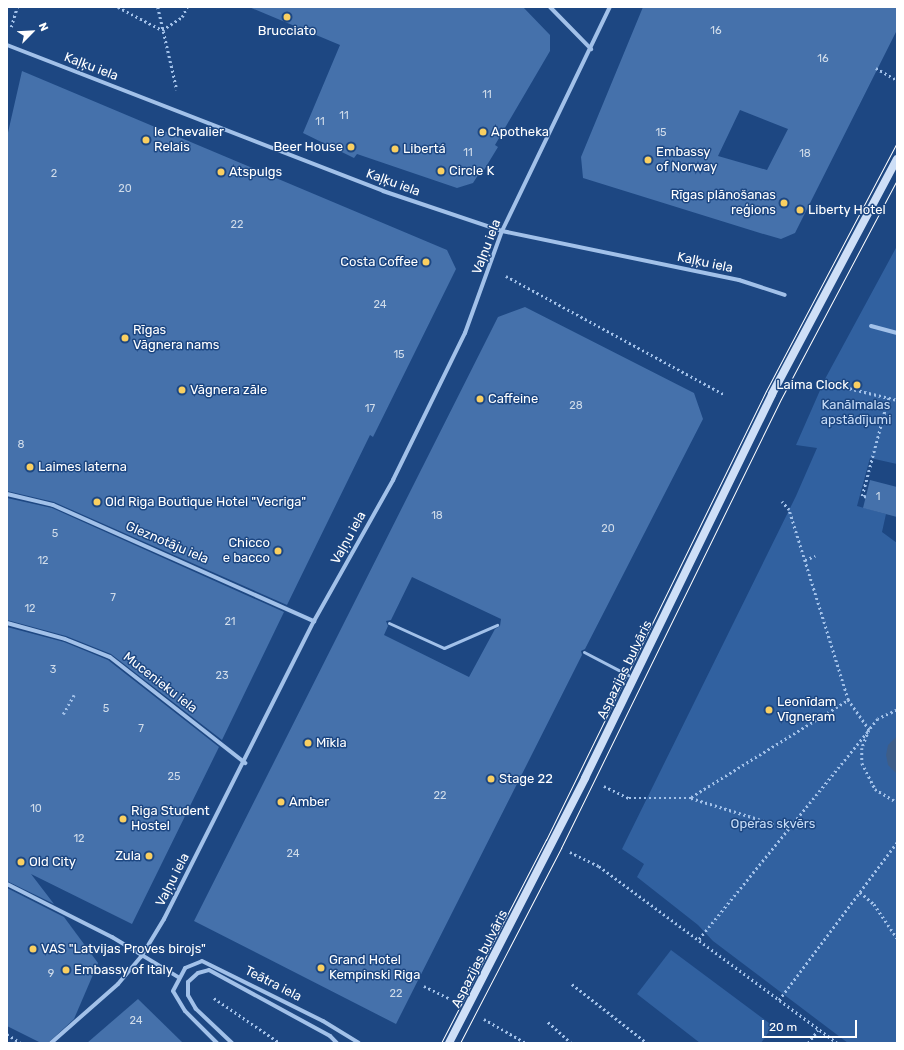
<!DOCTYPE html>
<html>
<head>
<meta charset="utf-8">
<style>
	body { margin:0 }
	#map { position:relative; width:904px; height:1050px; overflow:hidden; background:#1d4782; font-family:Rubik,sans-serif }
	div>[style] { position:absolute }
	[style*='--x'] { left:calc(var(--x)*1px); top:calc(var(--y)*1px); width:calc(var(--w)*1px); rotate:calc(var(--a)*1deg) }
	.green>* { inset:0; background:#3161a0 }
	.water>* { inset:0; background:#3e5e89 }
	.building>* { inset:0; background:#4571ab }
	.path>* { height:2.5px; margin-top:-1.25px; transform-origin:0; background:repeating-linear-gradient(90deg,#a2c1e9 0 2px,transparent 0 5px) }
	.lane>* { height:3px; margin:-1.5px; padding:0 1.5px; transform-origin:1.5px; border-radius:1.5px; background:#a2c1e9 }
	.street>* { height:4px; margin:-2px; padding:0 2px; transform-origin:2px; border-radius:2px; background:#a2c1e9 }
	.secondary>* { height:8px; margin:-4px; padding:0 4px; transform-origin:4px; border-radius:4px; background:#cedff7 }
	.tram>* { height:1px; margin:-0.5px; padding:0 0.5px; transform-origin:0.5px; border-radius:0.5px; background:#fff }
	.dots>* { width:11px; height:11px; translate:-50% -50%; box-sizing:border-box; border:2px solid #1d4782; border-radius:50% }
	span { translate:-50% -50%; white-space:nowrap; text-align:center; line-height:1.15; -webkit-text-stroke:3px #1d4782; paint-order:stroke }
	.number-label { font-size:11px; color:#d0dcea }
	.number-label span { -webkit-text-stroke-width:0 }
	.poi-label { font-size:13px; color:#fff }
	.left { translate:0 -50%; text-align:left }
	.right { translate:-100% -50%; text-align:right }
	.street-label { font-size:13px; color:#fff }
	.park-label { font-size:13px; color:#c7dcf7 }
	.frame { position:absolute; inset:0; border:8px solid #fff; pointer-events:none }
	.north { position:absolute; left:12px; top:12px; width:40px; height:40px; -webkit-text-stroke:3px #1d4782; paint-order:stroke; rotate:66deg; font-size:11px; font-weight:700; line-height:16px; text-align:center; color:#fff }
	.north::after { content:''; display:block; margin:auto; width:14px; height:18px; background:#fff; clip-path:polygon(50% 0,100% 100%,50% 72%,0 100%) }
	.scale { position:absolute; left:762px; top:1020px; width:95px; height:18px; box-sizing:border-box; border:2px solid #fff; border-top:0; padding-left:5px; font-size:12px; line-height:14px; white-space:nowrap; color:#fff; -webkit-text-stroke:3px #1d4782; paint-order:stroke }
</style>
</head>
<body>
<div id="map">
	<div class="green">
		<i style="clip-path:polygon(897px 246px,897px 464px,870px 458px,857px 506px,886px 514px,882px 532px,897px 543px,897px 1043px,848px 1043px,713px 941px,698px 925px,637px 877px,644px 864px,622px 849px,796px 496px,817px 448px,796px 445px,825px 379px)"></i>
		<i style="clip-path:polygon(671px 950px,773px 1026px,761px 1043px,700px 1043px,637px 994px)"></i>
	</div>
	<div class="water">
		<i style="clip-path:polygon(897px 736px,897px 774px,888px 765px,886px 755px,888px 745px)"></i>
	</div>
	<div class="building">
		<i style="clip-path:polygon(249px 7px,523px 7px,550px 35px,550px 51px,495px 145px,498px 147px,484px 170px,482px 169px,473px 183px,457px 188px,357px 154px,354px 158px,303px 133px,340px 45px)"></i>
		<i style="clip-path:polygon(evenodd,643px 7px,897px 7px,897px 30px,795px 233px,781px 239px,760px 233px,583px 178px,581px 157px,643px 7px,740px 110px,788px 129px,767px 170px,718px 156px,740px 110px)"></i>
		<i style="clip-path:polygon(22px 71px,447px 250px,456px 269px,373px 437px,370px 435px,287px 605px,54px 502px,7px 491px,7px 137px)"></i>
		<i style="clip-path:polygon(evenodd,525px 307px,694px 393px,703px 419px,585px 649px,581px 651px,582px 655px,396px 1024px,194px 921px,498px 317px,525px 307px,412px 577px,501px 619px,500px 626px,495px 629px,469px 677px,384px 635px,388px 626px,386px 621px,391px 620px,412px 577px)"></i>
		<i style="clip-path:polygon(870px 480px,897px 487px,897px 517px,863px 508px)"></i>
		<i style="clip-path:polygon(7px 498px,52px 508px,284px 612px,222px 740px,111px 654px,66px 636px,7px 620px)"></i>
		<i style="clip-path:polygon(7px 627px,64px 642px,108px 660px,219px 747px,132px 924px,31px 874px,54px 904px,7px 881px)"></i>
		<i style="clip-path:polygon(7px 888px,64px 917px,98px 963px,74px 1019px,48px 1043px,41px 1043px,7px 1026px)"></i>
		<i style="clip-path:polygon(138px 999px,183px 1043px,87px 1043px)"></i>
	</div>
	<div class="path">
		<i style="--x:118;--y:7;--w:50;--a:27.6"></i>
		<i style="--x:158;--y:7;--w:85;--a:77.1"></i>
		<i style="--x:11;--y:27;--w:21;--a:-73"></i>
		<i style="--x:162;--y:30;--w:24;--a:-33"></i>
		<i style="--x:182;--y:17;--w:11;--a:-63"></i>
		<i style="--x:876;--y:68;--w:24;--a:30"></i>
		<i style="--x:506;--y:276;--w:249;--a:28.5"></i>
		<i style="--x:840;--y:386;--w:59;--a:13.8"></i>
		<i style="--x:866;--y:497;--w:4;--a:-166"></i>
		<i style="--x:862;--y:496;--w:101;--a:-75.1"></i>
		<i style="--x:805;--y:560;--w:11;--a:-22"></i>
		<i style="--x:897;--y:710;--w:21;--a:155"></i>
		<i style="--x:878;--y:719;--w:14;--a:129"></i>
		<i style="--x:869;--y:730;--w:19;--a:111"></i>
		<i style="--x:862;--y:748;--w:15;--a:90"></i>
		<i style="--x:862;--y:763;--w:29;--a:63"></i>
		<i style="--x:875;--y:789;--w:26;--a:31"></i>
		<i style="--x:63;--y:714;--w:22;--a:-60"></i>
		<i style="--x:604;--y:786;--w:28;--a:26"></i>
		<i style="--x:629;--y:798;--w:62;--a:0"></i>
		<i style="--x:691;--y:798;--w:101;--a:17.4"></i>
		<i style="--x:691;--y:797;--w:185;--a:-31.7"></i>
		<i style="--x:570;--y:852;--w:32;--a:26"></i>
		<i style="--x:599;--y:866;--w:297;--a:36.6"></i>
		<i style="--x:860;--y:892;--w:18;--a:41"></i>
		<i style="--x:874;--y:904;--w:41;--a:55.9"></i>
		<i style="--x:699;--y:939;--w:269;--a:-50.9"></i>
		<i style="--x:869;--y:730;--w:37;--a:-125"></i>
		<i style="--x:848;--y:700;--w:199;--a:-107.3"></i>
		<i style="--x:789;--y:510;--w:11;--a:-131"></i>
		<i style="--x:572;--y:984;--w:95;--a:38.2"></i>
		<i style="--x:424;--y:986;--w:28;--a:26"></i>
		<i style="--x:214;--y:998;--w:80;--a:34.3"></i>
		<i style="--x:779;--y:1000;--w:197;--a:-53.2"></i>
		<i style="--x:484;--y:1019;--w:48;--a:29.7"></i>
		<i style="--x:548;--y:1022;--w:31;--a:42"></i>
		<i style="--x:7;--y:1034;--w:17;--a:33"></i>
		<i style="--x:808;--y:1043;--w:16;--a:-52"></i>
	</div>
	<div class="lane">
		<i style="--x:389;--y:623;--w:60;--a:24.4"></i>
		<i style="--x:444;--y:648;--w:58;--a:-23.5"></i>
		<i style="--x:584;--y:652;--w:50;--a:27.6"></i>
	</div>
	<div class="street">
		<i style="--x:550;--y:7;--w:59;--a:45.7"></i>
		<i style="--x:7;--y:45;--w:403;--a:21.2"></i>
		<i style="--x:383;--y:191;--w:126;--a:18.6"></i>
		<i style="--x:502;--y:231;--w:242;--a:11.7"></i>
		<i style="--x:739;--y:280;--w:48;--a:18.1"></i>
		<i style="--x:871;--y:326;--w:27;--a:15"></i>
		<i style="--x:7;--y:494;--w:47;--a:13.4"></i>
		<i style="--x:53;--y:505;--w:286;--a:24"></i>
		<i style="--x:7;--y:623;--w:60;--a:15.4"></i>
		<i style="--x:65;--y:639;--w:48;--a:21.8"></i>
		<i style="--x:110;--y:657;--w:172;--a:38.1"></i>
		<i style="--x:7;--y:884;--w:118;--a:26.8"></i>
		<i style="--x:112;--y:937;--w:77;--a:31.2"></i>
		<i style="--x:51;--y:1043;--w:89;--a:-41.4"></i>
		<i style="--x:118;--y:984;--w:35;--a:-50"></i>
		<i style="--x:141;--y:957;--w:44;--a:-58.8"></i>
		<i style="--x:164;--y:919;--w:334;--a:-63.3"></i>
		<i style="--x:314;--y:621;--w:162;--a:-60.7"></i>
		<i style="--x:393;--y:480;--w:164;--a:-63.9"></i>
		<i style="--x:465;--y:333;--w:109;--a:-70.1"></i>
		<i style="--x:502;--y:231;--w:249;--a:-64.3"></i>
		<i style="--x:217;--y:1043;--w:45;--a:-135"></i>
		<i style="--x:185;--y:1011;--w:23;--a:-121"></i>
		<i style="--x:173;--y:991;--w:26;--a:-62"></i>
		<i style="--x:185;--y:968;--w:18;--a:-22"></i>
		<i style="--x:202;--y:961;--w:135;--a:26.4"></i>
		<i style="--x:323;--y:1021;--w:42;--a:31.4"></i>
		<i style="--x:232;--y:1043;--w:50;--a:-136.6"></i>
		<i style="--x:196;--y:1009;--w:16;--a:-120"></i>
		<i style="--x:188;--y:995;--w:13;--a:-90"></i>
		<i style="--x:188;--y:982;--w:13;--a:-42"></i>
		<i style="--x:198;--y:973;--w:11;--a:-15"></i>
		<i style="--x:209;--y:970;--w:138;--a:28.6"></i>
		<i style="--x:330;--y:1036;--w:10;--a:45"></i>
	</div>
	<div class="secondary">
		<i style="--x:449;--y:1043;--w:298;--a:-62.8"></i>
		<i style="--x:585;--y:778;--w:427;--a:-64"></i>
		<i style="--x:772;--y:394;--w:266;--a:-62"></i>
	</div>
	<div class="tram">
		<i style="--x:441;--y:1043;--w:229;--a:-62.7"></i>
		<i style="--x:546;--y:840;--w:500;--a:-63.9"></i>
		<i style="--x:766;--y:391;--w:280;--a:-62.2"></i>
		<i style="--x:460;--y:1043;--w:220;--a:-62.6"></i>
		<i style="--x:561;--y:848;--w:500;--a:-63.9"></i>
		<i style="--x:781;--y:399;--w:248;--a:-62.1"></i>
	</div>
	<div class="dots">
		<i style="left:287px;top:17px;background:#f9cf61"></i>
		<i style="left:483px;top:132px;background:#f9cf61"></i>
		<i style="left:146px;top:140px;background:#f9cf61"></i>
		<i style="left:351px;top:147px;background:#f9cf61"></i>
		<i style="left:395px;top:149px;background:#f9cf61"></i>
		<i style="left:648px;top:160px;background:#f9cf61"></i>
		<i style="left:441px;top:171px;background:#f9cf61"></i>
		<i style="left:221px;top:172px;background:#f9cf61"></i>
		<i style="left:784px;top:203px;background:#f9cf61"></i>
		<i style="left:800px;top:210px;background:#f9cf61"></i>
		<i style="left:426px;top:262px;background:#f9cf61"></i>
		<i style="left:125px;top:338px;background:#f9cf61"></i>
		<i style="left:857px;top:385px;background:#f9cf61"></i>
		<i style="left:182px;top:390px;background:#f9cf61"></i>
		<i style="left:480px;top:399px;background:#f9cf61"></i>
		<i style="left:30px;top:467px;background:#f9cf61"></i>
		<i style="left:97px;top:502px;background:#f9cf61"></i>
		<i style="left:278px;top:551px;background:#f9cf61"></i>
		<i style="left:769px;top:710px;background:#f9cf61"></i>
		<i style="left:308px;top:743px;background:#f9cf61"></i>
		<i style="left:491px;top:779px;background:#f9cf61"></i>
		<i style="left:281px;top:802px;background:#f9cf61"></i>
		<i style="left:123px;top:819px;background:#f9cf61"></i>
		<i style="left:149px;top:856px;background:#f9cf61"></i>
		<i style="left:21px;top:862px;background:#f9cf61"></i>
		<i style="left:33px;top:949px;background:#f9cf61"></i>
		<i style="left:321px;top:968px;background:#f9cf61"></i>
		<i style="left:66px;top:970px;background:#f9cf61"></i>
	</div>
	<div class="number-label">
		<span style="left:716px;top:31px">16</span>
		<span style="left:823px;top:59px">16</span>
		<span style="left:487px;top:95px">11</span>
		<span style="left:344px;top:116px">11</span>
		<span style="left:320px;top:122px">11</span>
		<span style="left:661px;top:133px">15</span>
		<span style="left:468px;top:153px">11</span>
		<span style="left:805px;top:154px">18</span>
		<span style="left:54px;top:174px">2</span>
		<span style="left:125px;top:189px">20</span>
		<span style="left:237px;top:225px">22</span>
		<span style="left:380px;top:305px">24</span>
		<span style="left:399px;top:355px">15</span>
		<span style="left:576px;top:406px">28</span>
		<span style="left:370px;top:409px">17</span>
		<span style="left:21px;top:445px">8</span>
		<span style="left:878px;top:497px">1</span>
		<span style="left:437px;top:516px">18</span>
		<span style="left:608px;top:529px">20</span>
		<span style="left:55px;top:534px">5</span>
		<span style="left:43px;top:561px">12</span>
		<span style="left:113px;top:598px">7</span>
		<span style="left:30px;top:609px">12</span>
		<span style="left:230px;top:622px">21</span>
		<span style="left:53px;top:670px">3</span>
		<span style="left:222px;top:676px">23</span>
		<span style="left:106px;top:709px">5</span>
		<span style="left:141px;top:729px">7</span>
		<span style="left:174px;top:777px">25</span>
		<span style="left:440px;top:796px">22</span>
		<span style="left:36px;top:809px">10</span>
		<span style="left:79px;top:839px">12</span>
		<span style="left:293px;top:854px">24</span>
		<span style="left:51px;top:974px">9</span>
		<span style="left:396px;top:994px">22</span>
		<span style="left:136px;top:1021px">24</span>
	</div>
	<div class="poi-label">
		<span style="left:287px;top:31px">Brucciato</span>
		<span class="left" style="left:491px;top:132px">Apotheka</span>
		<span class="left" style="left:154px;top:140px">le Chevalier<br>Relais</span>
		<span class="right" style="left:343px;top:147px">Beer House</span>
		<span class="left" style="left:403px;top:149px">Libertá</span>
		<span class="left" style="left:656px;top:160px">Embassy<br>of Norway</span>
		<span class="left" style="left:449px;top:171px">Circle K</span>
		<span class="left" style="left:229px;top:172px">Atspulgs</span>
		<span class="right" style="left:776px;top:203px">Rīgas plānošanas<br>reģions</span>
		<span class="left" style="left:808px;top:210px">Liberty Hotel</span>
		<span class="right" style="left:418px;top:262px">Costa Coffee</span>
		<span class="left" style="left:133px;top:338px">Rīgas<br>Vāgnera nams</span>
		<span class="right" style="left:849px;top:385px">Laima Clock</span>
		<span class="left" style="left:190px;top:390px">Vāgnera zāle</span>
		<span class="left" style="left:488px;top:399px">Caffeine</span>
		<span class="left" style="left:38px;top:467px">Laimes laterna</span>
		<span class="left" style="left:105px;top:502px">Old Riga Boutique Hotel "Vecriga"</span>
		<span class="right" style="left:270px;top:551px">Chicco<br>e bacco</span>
		<span class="left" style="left:777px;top:710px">Leonīdam<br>Vīgneram</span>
		<span class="left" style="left:316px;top:743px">Mīkla</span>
		<span class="left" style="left:499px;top:779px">Stage 22</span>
		<span class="left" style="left:289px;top:802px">Amber</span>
		<span class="left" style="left:131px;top:819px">Riga Student<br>Hostel</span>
		<span class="right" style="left:141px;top:856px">Zula</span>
		<span class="left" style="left:29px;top:862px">Old City</span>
		<span class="left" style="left:41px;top:949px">VAS "Latvijas Proves birojs"</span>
		<span class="left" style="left:329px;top:968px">Grand Hotel<br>Kempinski Riga</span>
		<span class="left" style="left:74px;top:970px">Embassy of Italy</span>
	</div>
	<div class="street-label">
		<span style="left:91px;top:67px;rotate:21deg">Kaļķu iela</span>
		<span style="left:393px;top:183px;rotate:20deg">Kaļķu iela</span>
		<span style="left:487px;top:247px;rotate:-69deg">Vaļņu iela</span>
		<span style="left:705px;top:263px;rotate:12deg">Kaļķu iela</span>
		<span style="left:349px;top:538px;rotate:-61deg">Vaļņu iela</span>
		<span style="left:167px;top:543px;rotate:23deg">Gleznotāju iela</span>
		<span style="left:625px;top:670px;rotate:-64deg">Aspazijas bulvāris</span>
		<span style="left:160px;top:683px;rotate:38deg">Mucenieku iela</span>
		<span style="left:173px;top:880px;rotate:-63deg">Vaļņu iela</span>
		<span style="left:480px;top:959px;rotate:-63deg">Aspazijas bulvāris</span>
		<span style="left:273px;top:984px;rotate:27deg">Teātra iela</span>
	</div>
	<div class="park-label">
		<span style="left:856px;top:413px">Kanālmalas<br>apstādījumi</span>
		<span style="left:773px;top:824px">Operas skvērs</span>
	</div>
	<div class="frame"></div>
	<div class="north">N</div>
	<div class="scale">20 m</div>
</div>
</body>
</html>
